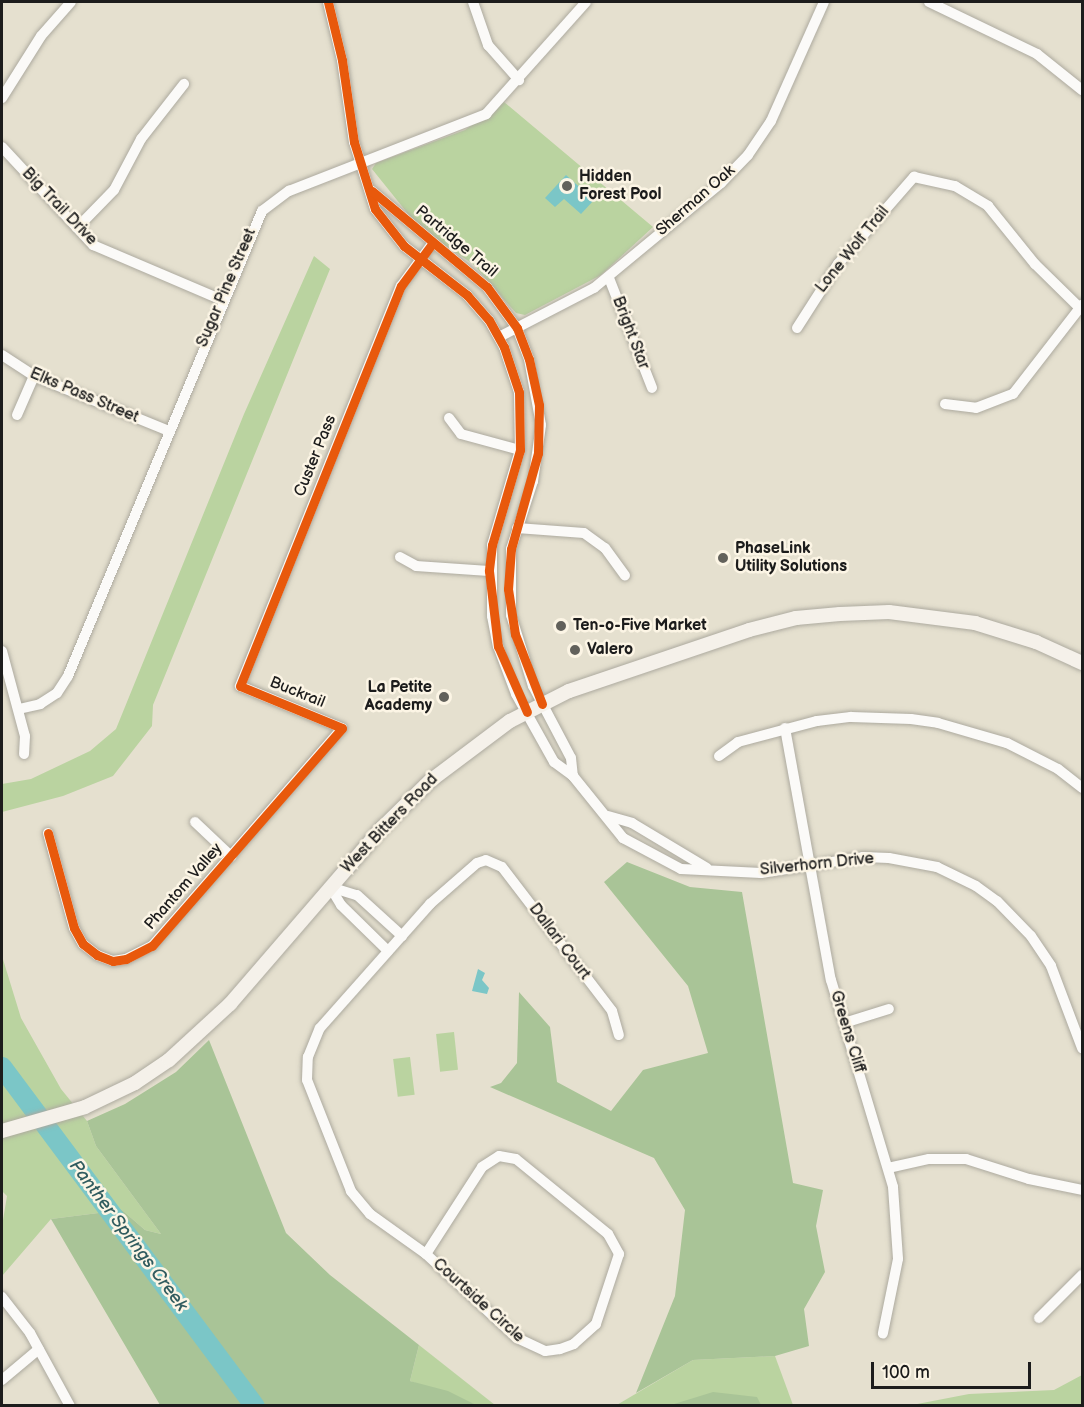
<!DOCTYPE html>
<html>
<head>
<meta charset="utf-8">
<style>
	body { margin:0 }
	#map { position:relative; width:1084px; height:1407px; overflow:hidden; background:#e5e0cf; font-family:"Balsamiq Sans",sans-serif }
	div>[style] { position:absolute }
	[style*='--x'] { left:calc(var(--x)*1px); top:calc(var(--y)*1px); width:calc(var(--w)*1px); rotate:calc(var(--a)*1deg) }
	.green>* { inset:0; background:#bad3a0; transform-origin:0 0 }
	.forest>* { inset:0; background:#a9c497 }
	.water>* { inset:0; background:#7bc6c7 }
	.river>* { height:20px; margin:-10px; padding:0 10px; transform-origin:10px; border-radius:10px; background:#7bc6c7 }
	.roads { filter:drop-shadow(0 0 2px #adaa9f) drop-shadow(0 0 2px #adaa9f) }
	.street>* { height:10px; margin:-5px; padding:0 5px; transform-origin:5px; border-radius:5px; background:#fbfaf8 }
	.secondary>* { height:14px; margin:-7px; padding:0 7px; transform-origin:7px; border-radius:7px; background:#f5f1ea }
	.cycleway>* { height:9px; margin:-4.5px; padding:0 4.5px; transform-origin:4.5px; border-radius:4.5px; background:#e8590c }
	.dots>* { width:16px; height:16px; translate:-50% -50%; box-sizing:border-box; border:3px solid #fcf5e5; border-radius:50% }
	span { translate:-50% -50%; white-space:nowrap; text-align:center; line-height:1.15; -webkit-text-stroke:5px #fcf5e5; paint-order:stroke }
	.poi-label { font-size:16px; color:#1c1c1c; font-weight:700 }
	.left { translate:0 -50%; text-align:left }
	.right { translate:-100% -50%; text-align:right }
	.street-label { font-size:16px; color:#1c1c1c }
	.water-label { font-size:18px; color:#305c5f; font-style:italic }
	.frame { position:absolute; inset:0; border:3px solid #1c1c1c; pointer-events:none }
	.scale { position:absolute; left:871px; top:1362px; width:160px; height:27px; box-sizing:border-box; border:3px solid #1c1c1c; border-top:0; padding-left:8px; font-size:18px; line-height:21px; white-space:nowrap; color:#1c1c1c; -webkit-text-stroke:4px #fcf5e5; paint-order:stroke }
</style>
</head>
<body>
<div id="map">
	<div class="green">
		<i style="clip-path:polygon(504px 102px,653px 227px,601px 275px,525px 315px,516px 313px,473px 264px,431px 236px,409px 215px,372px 169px,376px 163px,465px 130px)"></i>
		<i style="clip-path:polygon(314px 256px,330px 269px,153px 705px,152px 726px,113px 776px,63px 796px,2px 812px,2px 784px,31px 779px,90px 751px,116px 729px,244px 414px)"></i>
		<i style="clip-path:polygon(2px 956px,21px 1018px,61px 1089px,87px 1121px,96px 1146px,161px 1234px,145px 1230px,122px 1210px,51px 1219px,2px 1276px,2px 1226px,7px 1196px,2px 1191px)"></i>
		<i style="left:454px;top:1032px;width:38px;height:18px;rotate:84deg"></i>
		<i style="left:410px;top:1057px;width:38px;height:17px;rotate:83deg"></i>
		<i style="clip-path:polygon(419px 1345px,495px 1405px,476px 1405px,410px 1381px)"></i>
		<i style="clip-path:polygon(775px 1356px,793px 1405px,615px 1406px,693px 1360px)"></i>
		<i style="clip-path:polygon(1082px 1375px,1082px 1405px,912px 1405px,969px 1394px,1054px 1390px)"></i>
	</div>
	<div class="forest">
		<i style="clip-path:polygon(627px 862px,690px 887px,742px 892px,793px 1183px,823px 1190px,816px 1226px,825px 1272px,804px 1309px,809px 1346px,775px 1356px,693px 1360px,636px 1393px,675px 1296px,685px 1210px,654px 1158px,490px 1087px,501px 1083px,517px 1063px,519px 992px,550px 1027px,557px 1082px,611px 1111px,643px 1070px,708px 1053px,688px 986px,604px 882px)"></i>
		<i style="clip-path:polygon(209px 1040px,286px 1233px,330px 1275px,419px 1345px,410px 1381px,448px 1391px,476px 1405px,160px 1405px,51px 1219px,122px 1210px,145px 1230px,161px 1234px,96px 1146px,87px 1121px,125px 1104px,176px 1072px)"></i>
		<i style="clip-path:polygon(713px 1392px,757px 1397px,761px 1405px,671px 1405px)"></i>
	</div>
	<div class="water">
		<i style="clip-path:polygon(566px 175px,594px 200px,581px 214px,564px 199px,555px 207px,545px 198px)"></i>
		<i style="clip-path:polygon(478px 969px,485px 973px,482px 980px,489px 988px,487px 994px,472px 991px)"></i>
	</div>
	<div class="river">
		<i style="--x:2;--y:1067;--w:423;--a:53.3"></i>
	</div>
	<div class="roads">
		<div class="street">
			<i style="--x:328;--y:2;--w:60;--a:76.4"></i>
			<i style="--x:342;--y:60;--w:83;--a:81.7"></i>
			<i style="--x:354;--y:142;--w:70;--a:72.6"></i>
			<i style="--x:375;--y:209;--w:47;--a:51.9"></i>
			<i style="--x:404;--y:246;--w:80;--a:37.9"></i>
			<i style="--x:467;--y:295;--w:33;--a:49"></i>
			<i style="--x:489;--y:320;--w:31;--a:61"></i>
			<i style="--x:504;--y:347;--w:47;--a:71.6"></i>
			<i style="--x:519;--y:392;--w:58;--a:89"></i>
			<i style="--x:520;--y:450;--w:99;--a:106.4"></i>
			<i style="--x:492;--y:545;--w:71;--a:90"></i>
			<i style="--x:492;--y:616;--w:31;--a:79"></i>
			<i style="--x:498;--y:646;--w:51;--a:69.4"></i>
			<i style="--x:516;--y:694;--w:78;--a:60.8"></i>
			<i style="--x:554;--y:762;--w:24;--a:36"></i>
			<i style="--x:573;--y:776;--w:80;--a:51.1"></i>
			<i style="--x:623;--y:838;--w:66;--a:28.1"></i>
			<i style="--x:681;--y:869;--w:80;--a:2.9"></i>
			<i style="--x:761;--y:873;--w:103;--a:-8.9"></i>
			<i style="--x:863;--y:857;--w:26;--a:2"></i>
			<i style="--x:889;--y:858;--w:49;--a:10.6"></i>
			<i style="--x:937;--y:867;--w:43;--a:26"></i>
			<i style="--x:976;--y:886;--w:26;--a:36"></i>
			<i style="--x:997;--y:901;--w:49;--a:45.8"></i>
			<i style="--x:1031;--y:936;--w:36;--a:56"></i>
			<i style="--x:1051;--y:966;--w:88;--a:69.3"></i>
			<i style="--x:473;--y:2;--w:46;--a:70.8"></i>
			<i style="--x:488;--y:45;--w:47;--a:48.5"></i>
			<i style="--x:929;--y:2;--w:120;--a:25.7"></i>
			<i style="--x:1037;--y:54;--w:58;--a:38.7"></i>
			<i style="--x:2;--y:98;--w:73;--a:-57.8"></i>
			<i style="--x:41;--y:36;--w:45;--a:-48.6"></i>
			<i style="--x:2;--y:147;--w:134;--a:47.1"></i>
			<i style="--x:93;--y:245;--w:140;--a:23.1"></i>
			<i style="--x:372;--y:191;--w:150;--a:39.9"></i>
			<i style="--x:487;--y:287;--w:51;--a:53.8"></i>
			<i style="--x:517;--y:328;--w:33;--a:69"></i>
			<i style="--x:529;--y:359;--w:67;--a:79.7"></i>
			<i style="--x:541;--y:425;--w:57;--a:98.1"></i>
			<i style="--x:533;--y:481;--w:71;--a:107.9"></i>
			<i style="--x:511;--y:549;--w:66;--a:90"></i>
			<i style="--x:511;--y:615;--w:74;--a:72.8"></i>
			<i style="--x:533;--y:686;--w:81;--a:62.2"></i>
			<i style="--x:571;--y:758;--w:18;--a:84"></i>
			<i style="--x:77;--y:228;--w:53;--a:-45.8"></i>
			<i style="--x:114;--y:190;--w:58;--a:-62.1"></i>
			<i style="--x:141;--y:139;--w:70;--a:-52"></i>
			<i style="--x:609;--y:278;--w:118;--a:68.6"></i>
			<i style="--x:797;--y:328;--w:76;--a:-57.4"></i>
			<i style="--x:838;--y:264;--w:116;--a:-48.9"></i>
			<i style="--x:914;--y:177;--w:42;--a:12.4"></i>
			<i style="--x:955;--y:186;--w:39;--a:31"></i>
			<i style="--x:988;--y:206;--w:75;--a:51"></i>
			<i style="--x:1035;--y:264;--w:63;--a:44.4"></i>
			<i style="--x:499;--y:337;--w:107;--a:-27.3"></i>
			<i style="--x:594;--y:288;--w:165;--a:-39.6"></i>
			<i style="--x:721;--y:183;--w:39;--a:-46"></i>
			<i style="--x:748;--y:155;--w:41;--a:-55.9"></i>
			<i style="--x:771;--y:121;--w:130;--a:-66"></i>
			<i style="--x:2;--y:355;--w:38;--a:33"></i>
			<i style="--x:34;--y:376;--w:146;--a:22.2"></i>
			<i style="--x:945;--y:404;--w:31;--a:7"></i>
			<i style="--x:976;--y:408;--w:40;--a:-21"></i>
			<i style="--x:1013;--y:394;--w:113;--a:-52.2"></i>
			<i style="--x:17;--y:415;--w:43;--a:-66.4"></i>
			<i style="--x:449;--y:418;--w:20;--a:53"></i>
			<i style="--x:461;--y:434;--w:61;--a:15.2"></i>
			<i style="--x:517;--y:528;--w:67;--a:4.3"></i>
			<i style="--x:584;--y:533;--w:26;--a:36"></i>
			<i style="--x:605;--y:548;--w:34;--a:54"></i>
			<i style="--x:400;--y:557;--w:18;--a:29"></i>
			<i style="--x:416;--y:566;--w:73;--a:3.9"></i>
			<i style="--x:2;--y:651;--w:88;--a:74.9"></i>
			<i style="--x:25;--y:736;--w:18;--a:93"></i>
			<i style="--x:19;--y:709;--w:22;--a:-13"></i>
			<i style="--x:40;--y:704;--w:20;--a:-33"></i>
			<i style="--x:57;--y:693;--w:20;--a:-57"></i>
			<i style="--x:68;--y:676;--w:504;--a:-67.35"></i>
			<i style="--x:262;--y:211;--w:34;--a:-37"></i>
			<i style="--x:289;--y:191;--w:212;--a:-21.3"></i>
			<i style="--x:486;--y:114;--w:150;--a:-48.2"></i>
			<i style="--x:785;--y:728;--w:256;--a:79.7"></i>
			<i style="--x:831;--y:980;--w:216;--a:73.3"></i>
			<i style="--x:893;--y:1187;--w:72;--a:86"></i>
			<i style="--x:898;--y:1259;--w:76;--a:101.5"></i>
			<i style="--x:719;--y:756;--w:24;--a:-36"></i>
			<i style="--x:738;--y:742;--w:82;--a:-14.9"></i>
			<i style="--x:817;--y:721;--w:34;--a:-7"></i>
			<i style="--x:851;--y:717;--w:60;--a:1.9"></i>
			<i style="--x:911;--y:719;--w:27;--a:8"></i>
			<i style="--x:938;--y:723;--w:72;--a:16.2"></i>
			<i style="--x:1007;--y:743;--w:57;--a:27"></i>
			<i style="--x:1058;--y:769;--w:31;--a:38"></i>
			<i style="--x:608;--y:816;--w:25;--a:16"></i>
			<i style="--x:632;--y:823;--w:87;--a:31"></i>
			<i style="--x:195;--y:822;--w:50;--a:43.4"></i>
			<i style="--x:48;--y:833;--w:98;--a:74.7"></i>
			<i style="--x:74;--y:928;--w:18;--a:61"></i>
			<i style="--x:83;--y:944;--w:18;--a:38"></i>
			<i style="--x:97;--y:955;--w:17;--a:21"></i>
			<i style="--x:113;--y:961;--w:13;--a:-9"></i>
			<i style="--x:126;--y:959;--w:29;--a:-27"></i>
			<i style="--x:152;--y:946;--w:289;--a:-48.9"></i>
			<i style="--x:342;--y:728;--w:110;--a:-157.6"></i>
			<i style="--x:240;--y:686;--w:431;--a:-68.1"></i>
			<i style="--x:401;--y:286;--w:52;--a:-53.6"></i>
			<i style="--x:388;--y:951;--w:66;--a:-135.6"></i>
			<i style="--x:341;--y:905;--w:21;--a:-121"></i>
			<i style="--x:330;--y:887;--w:28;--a:17"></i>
			<i style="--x:357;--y:895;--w:61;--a:42.3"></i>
			<i style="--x:844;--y:1023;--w:47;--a:-17.3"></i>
			<i style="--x:499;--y:1156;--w:17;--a:10"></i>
			<i style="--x:516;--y:1159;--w:119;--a:39.2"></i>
			<i style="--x:608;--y:1234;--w:23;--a:61"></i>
			<i style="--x:619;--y:1254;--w:74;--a:108.2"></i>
			<i style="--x:596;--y:1324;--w:30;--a:138"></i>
			<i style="--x:574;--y:1344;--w:15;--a:160"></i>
			<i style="--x:560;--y:1349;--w:15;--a:172"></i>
			<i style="--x:545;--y:1351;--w:31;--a:-155"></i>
			<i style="--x:517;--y:1338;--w:124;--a:-137.3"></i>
			<i style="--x:426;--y:1254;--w:103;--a:-57.2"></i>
			<i style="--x:482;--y:1167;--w:20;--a:-33"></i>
			<i style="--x:888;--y:1168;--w:42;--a:-12.4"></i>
			<i style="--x:929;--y:1159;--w:37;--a:0"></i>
			<i style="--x:966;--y:1159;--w:66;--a:17.6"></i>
			<i style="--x:1029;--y:1179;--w:54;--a:11.7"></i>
			<i style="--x:426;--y:1254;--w:69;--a:-144.5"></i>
			<i style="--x:370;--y:1214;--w:30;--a:-130"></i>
			<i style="--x:351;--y:1191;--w:119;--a:-111.6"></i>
			<i style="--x:307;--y:1080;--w:23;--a:-88"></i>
			<i style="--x:308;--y:1057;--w:31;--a:-68"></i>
			<i style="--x:320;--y:1028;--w:166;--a:-48.4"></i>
			<i style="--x:430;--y:904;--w:62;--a:-41.1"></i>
			<i style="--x:477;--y:863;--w:9;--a:-18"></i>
			<i style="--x:486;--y:860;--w:17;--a:24"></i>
			<i style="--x:502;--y:867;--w:181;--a:52.6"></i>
			<i style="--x:612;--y:1011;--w:25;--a:74"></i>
			<i style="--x:2;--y:1297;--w:46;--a:52.1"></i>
			<i style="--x:30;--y:1333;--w:83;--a:61.3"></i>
			<i style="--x:1039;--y:1318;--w:61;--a:-45"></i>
			<i style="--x:2;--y:1380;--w:48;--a:-40"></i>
		</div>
		<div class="secondary">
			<i style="--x:2;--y:1131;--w:86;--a:-16.1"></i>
			<i style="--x:85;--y:1107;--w:55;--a:-25.6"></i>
			<i style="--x:135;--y:1083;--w:41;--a:-34.1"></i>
			<i style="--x:169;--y:1060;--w:83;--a:-42.6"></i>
			<i style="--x:230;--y:1004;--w:233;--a:-49.2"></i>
			<i style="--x:382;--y:828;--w:67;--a:-44.4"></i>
			<i style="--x:430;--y:781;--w:100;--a:-36.9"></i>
			<i style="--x:510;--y:721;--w:66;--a:-27"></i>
			<i style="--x:569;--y:691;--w:190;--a:-18.7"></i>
			<i style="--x:749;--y:630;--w:49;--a:-14.3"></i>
			<i style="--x:796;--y:618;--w:44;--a:-5.2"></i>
			<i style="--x:840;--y:614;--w:49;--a:-2.3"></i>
			<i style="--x:889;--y:612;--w:87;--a:7.3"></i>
			<i style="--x:975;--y:623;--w:64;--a:17.3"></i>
			<i style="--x:1036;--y:642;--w:51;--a:24.5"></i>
		</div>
	</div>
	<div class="cycleway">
		<i style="--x:328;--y:2;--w:60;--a:76.4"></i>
		<i style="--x:342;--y:60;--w:83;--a:81.7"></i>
		<i style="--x:354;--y:142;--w:70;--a:72.6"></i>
		<i style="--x:375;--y:209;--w:47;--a:51.9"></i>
		<i style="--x:404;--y:246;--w:80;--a:37.9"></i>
		<i style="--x:467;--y:295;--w:33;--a:49"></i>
		<i style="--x:489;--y:320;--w:31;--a:61"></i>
		<i style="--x:504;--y:347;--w:47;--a:71.6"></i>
		<i style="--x:519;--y:392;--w:58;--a:89"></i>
		<i style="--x:520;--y:450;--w:99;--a:106.4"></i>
		<i style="--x:492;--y:545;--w:26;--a:97"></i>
		<i style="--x:489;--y:571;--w:76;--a:83.2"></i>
		<i style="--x:498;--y:646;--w:72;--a:66.3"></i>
		<i style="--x:372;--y:191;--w:150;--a:39.9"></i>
		<i style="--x:487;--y:287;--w:51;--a:53.8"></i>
		<i style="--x:517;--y:328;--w:33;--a:69"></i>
		<i style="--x:529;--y:359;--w:47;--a:77.7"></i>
		<i style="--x:539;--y:405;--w:48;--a:91.2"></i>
		<i style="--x:538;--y:453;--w:100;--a:105.7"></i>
		<i style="--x:511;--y:549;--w:40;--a:94.3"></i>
		<i style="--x:508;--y:589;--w:46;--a:81.2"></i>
		<i style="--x:515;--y:634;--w:75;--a:68.9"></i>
		<i style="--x:48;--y:833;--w:98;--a:74.7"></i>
		<i style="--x:74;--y:928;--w:18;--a:61"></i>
		<i style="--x:83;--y:944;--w:18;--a:38"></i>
		<i style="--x:97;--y:955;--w:17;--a:21"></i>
		<i style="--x:113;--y:961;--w:13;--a:-9"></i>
		<i style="--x:126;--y:959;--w:29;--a:-27"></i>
		<i style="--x:152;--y:946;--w:289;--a:-48.9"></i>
		<i style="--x:342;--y:728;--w:110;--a:-157.6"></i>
		<i style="--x:240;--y:686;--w:431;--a:-68.1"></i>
		<i style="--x:401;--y:286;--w:52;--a:-53.6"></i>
	</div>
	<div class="dots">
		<i style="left:567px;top:186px;background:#62615b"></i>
		<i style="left:723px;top:558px;background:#62615b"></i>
		<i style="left:561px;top:626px;background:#62615b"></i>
		<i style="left:575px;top:650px;background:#62615b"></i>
		<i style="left:444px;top:697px;background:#62615b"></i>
	</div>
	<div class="poi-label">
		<span class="left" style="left:579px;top:186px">Hidden<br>Forest Pool</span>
		<span class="left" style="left:735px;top:558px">PhaseLink<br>Utility Solutions</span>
		<span class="left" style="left:573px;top:626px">Ten-o-Five Market</span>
		<span class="left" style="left:587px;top:650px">Valero</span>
		<span class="right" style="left:432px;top:697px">La Petite<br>Academy</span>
	</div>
	<div class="street-label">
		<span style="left:696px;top:201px;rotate:-41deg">Sherman Oak</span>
		<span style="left:59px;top:207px;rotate:46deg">Big Trail Drive</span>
		<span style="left:456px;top:242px;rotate:40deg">Partridge Trail</span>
		<span style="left:853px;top:250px;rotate:-51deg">Lone Wolf Trail</span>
		<span style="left:227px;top:288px;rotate:-67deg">Sugar Pine Street</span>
		<span style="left:630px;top:333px;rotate:69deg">Bright Star</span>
		<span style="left:84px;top:396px;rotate:23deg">Elks Pass Street</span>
		<span style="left:316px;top:456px;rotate:-68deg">Custer Pass</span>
		<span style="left:297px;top:693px;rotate:22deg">Buckrail</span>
		<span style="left:390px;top:824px;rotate:-46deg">West Bitters Road</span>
		<span style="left:817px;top:865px;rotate:-6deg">Silverhorn Drive</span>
		<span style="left:184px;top:887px;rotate:-49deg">Phantom Valley</span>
		<span style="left:559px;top:942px;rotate:53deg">Dallari Court</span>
		<span style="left:847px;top:1032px;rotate:73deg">Greens Cliff</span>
		<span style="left:478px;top:1301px;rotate:42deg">Courtside Circle</span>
	</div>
	<div class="water-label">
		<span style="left:128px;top:1236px;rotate:53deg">Panther Springs Creek</span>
	</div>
	<div class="frame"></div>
	<div class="scale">100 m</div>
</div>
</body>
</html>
